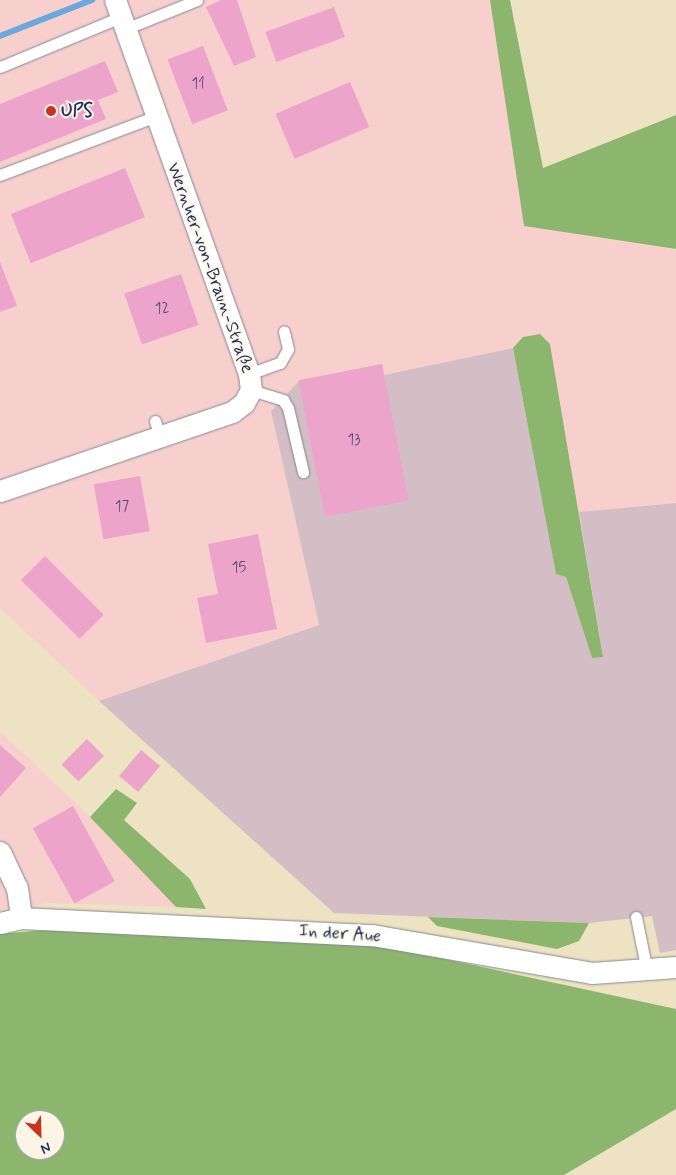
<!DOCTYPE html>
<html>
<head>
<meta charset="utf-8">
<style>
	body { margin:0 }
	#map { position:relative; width:676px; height:1175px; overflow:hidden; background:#ede3c3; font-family:Mynerve,sans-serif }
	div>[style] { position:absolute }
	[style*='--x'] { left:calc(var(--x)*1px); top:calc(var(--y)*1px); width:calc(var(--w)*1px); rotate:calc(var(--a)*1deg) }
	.built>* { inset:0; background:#f7d0ce }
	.industrial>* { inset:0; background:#d2bec4 }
	.forest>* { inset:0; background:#8cb66d }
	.stream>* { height:5.5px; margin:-2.75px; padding:0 2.75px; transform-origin:2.75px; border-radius:2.75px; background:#6ca8dd }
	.building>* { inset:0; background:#eda4ca; transform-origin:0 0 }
	.roads { filter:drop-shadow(0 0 1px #848990) drop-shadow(0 0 1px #848990) }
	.lane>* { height:11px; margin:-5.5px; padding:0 5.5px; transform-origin:5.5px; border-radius:5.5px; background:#fff }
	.street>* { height:21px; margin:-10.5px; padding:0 10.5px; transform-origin:10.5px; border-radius:10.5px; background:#fff }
	.dots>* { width:14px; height:14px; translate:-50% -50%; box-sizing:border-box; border:2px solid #fcf5e5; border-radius:50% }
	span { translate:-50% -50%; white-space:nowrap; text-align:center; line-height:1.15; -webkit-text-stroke:4px #fcf5e5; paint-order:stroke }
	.number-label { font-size:15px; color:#504c79 }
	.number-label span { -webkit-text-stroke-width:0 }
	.poi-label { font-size:18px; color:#1b2f5e; font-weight:700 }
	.left { translate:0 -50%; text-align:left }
	.street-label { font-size:18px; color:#1b2f5e }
	.north { position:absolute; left:15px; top:1110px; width:50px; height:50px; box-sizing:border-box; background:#fcf5e5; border:1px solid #a2a6af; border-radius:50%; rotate:156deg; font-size:14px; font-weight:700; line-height:20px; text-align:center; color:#1b2f5e }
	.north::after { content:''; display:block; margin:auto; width:18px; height:22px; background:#c8321e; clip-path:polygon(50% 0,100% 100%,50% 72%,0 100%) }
</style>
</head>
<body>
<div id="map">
	<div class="built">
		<i style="clip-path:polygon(0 0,490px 0,524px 226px,676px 250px,676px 503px,579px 512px,550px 344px,540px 334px,523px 337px,513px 348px,283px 400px,271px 411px,319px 625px,99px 701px,0 608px)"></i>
		<i style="clip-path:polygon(0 731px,111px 837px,176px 907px,50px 903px,0 910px)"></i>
	</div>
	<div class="industrial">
		<i style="clip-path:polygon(513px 348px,556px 573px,566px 577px,592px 658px,603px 656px,579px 512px,676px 503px,676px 950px,660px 953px,652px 916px,589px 923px,334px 913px,99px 701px,319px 625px,271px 411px,299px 381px,382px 364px,384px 375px)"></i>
	</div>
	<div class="forest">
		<i style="clip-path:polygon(490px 0,510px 0,543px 168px,676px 115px,676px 249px,524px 226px)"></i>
		<i style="clip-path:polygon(540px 334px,550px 344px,603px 657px,592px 658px,566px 577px,556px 574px,513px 348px,523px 337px)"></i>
		<i style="clip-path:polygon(116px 789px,137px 803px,124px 820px,190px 879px,206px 909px,176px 907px,90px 817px)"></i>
		<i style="clip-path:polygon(428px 917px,589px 923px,579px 941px,557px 949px,437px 926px)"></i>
		<i style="clip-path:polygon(evenodd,45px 930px,371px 943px,676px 1009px,676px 1109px,564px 1175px,0 1175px,0 934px,45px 930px,25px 1120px,55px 1120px,55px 1150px,25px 1150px,25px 1120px)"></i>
	</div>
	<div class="stream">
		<i style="--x:0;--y:36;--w:99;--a:-21.4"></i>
	</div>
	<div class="building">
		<i style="clip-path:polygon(221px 0,237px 0,256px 57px,234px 66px,206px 7px)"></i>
		<i style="left:334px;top:7px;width:32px;height:73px;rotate:70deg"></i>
		<i style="left:203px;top:46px;width:69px;height:38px;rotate:69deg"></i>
		<i style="clip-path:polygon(105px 61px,118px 92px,98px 100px,106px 119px,0 162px,0 104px)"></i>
		<i style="left:350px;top:82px;width:49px;height:81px;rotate:67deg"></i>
		<i style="left:125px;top:168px;width:53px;height:123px;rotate:68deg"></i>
		<i style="clip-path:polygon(0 262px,17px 306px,0 312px)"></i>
		<i style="left:181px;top:274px;width:54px;height:60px;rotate:71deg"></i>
		<i style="left:382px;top:364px;width:139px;height:85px;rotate:79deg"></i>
		<i style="left:140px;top:476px;width:56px;height:47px;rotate:80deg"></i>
		<i style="clip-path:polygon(258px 534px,277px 629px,206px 643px,197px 598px,218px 594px,208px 544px)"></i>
		<i style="left:45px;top:556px;width:83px;height:34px;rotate:45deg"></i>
		<i style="left:87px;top:739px;width:24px;height:36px;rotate:45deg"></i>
		<i style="clip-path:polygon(0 745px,26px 768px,0 797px)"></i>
		<i style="left:141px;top:750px;width:25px;height:34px;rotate:40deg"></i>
		<i style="left:73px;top:806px;width:86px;height:46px;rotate:61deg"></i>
	</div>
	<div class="roads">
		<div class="lane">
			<i style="--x:125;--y:29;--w:78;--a:-21.9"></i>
			<i style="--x:0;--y:67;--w:131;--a:-22.5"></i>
			<i style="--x:0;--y:175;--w:167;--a:-20.7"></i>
			<i style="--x:249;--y:374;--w:33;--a:-20"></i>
			<i style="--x:280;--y:363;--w:16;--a:-60"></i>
			<i style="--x:288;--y:349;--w:18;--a:-103"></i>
			<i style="--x:251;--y:390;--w:34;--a:17"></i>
			<i style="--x:283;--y:400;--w:9;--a:58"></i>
			<i style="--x:288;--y:408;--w:66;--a:76.8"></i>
			<i style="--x:155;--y:421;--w:16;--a:72"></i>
			<i style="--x:636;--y:917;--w:55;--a:78.5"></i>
		</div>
		<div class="street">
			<i style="--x:0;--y:491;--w:245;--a:-18.8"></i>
			<i style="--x:232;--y:412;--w:15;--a:-37"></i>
			<i style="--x:244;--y:403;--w:15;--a:-62"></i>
			<i style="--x:251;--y:390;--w:16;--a:-97"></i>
			<i style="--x:249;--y:374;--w:397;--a:-109.7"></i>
			<i style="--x:0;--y:852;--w:40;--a:65"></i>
			<i style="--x:17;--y:888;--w:30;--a:82"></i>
			<i style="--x:0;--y:923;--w:22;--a:-13"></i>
			<i style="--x:21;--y:918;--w:351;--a:2.8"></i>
			<i style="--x:372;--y:935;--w:223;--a:9.8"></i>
			<i style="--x:592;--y:973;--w:84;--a:-4.1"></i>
		</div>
	</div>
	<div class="dots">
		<i style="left:51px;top:111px;background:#c8321e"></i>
	</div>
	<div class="number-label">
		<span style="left:198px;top:85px">11</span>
		<span style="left:162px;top:310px">12</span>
		<span style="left:354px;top:441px">13</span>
		<span style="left:122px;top:508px">17</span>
		<span style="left:239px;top:569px">15</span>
	</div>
	<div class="poi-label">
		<span class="left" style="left:61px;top:111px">UPS</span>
	</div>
	<div class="street-label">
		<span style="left:210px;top:268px;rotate:70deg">Wernher-von-Braun-Straße</span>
		<span style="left:340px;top:934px;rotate:4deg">In der Aue</span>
	</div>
	<div class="north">N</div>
</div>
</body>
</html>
